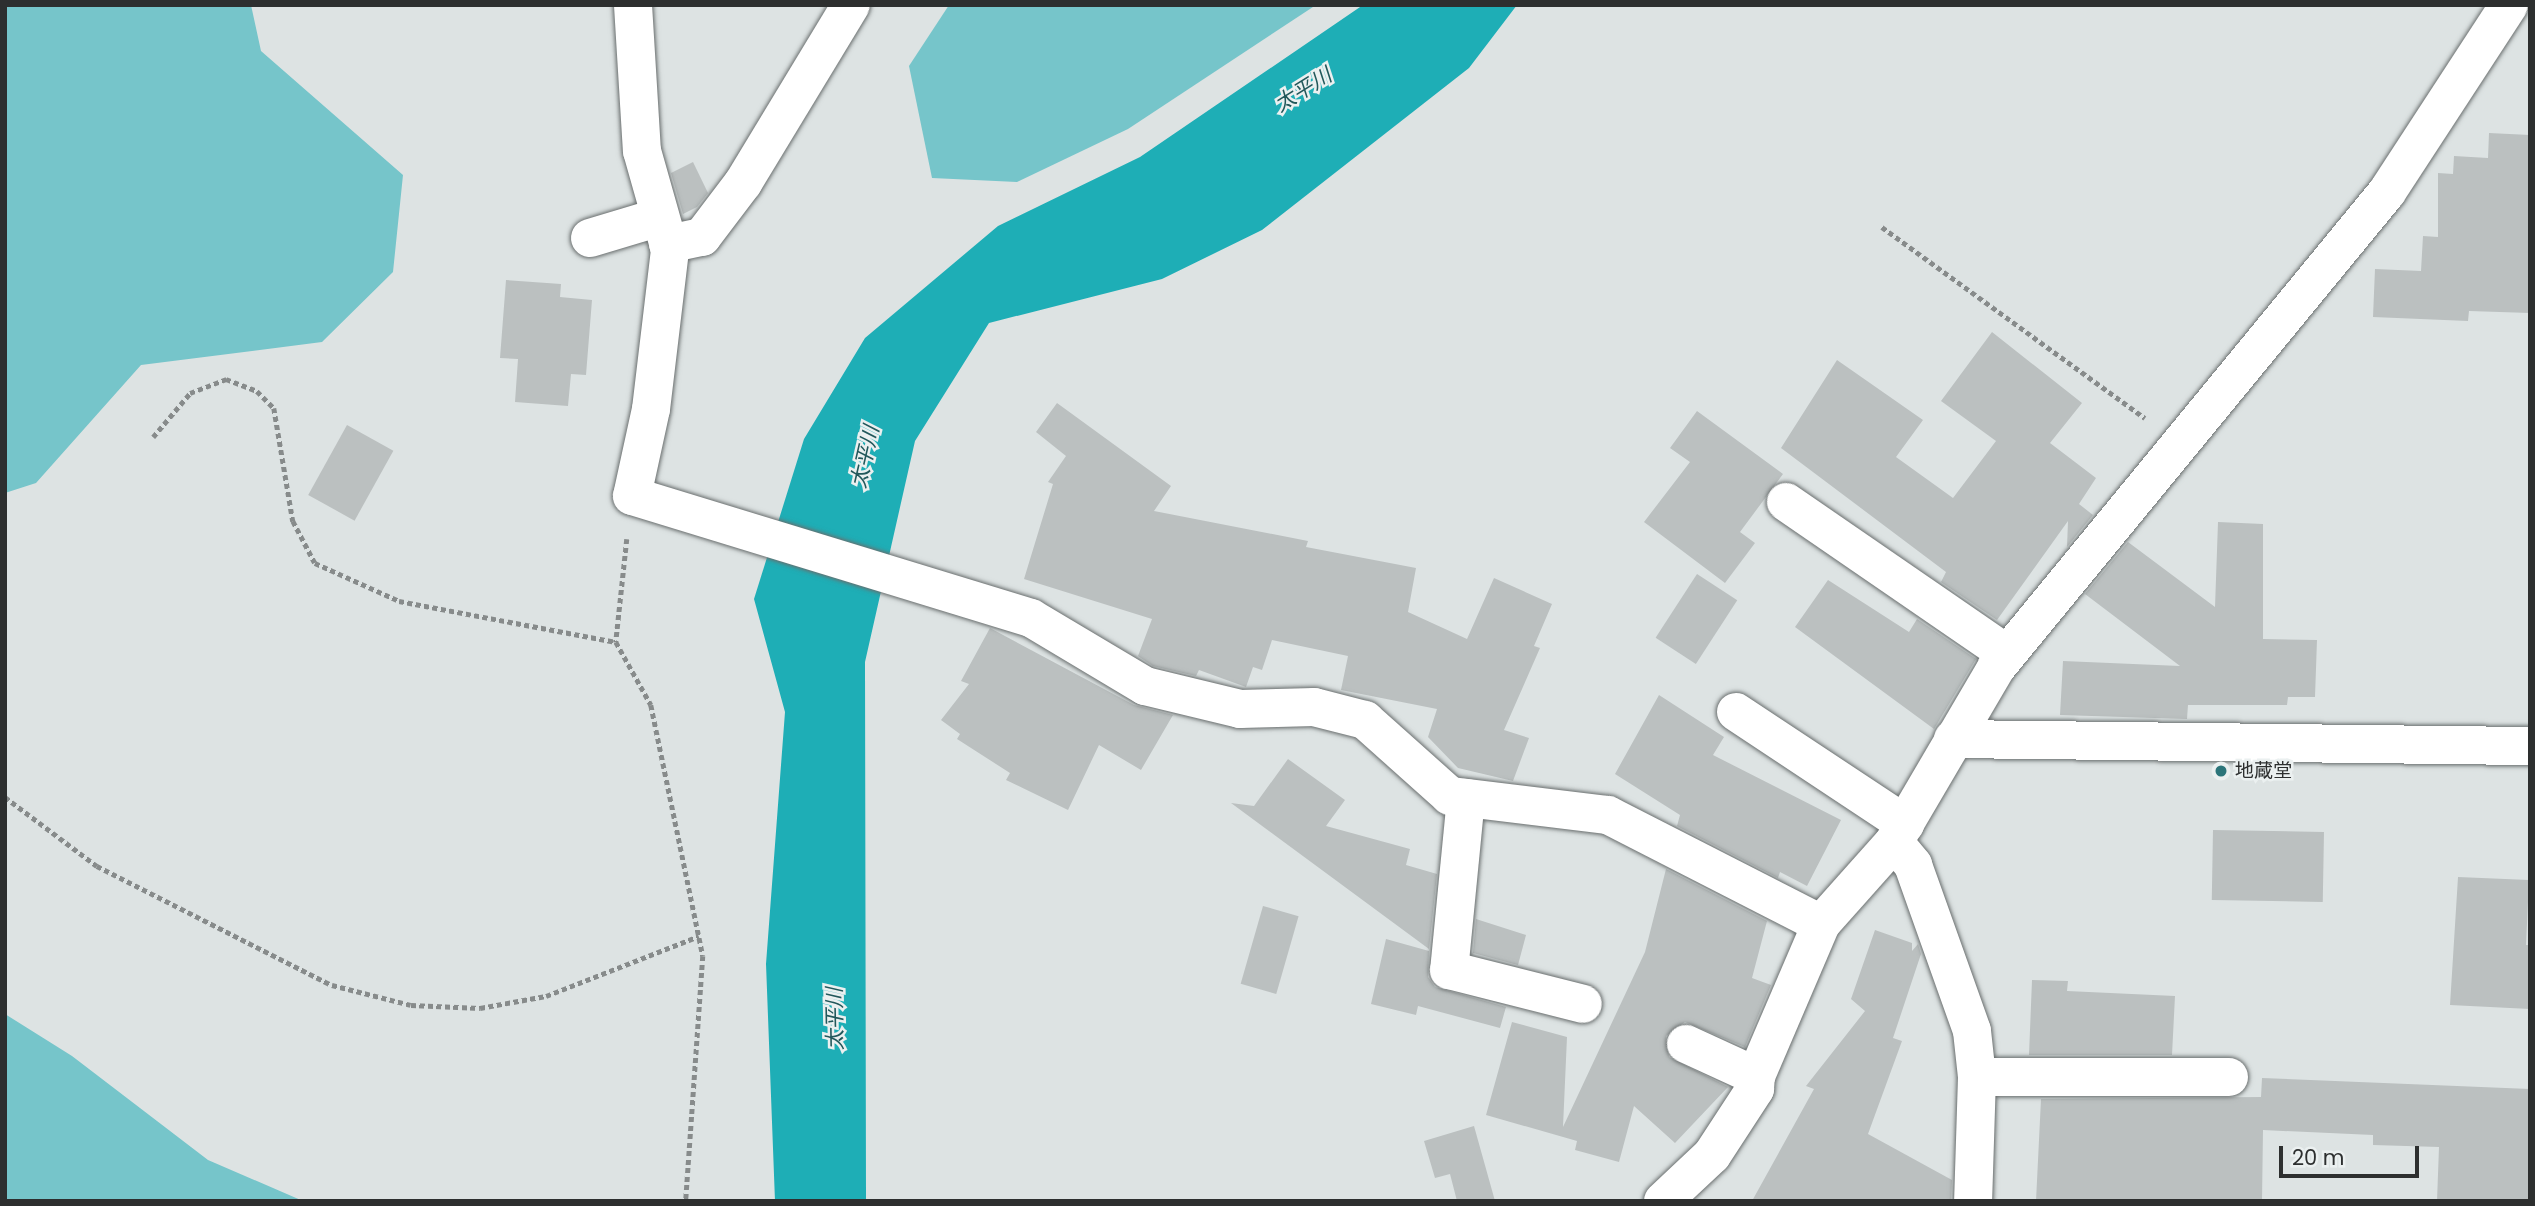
<!DOCTYPE html>
<html>
<head>
<meta charset="utf-8">
<style>
	body { margin:0 }
	#map { position:relative; width:2535px; height:1206px; overflow:hidden; background:#dde3e3; font-family:Poppins,"Noto Sans JP",sans-serif }
	div>[style] { position:absolute }
	[style*='--x'] { left:calc(var(--x)*1px); top:calc(var(--y)*1px); width:calc(var(--w)*1px); rotate:calc(var(--a)*1deg) }
	.green>* { inset:0; background:#76c5ca }
	.water>* { inset:0; background:#1eaeb6 }
	.building>* { inset:0; background:#bbc0c0; transform-origin:0 0 }
	.path>* { height:4.5px; margin-top:-2.25px; transform-origin:0; background:repeating-linear-gradient(90deg,#878b8b 0 5px,transparent 0 8.5px) }
	.roads { filter:drop-shadow(0 0 2px #696e6e) drop-shadow(0 0 2px #696e6e) }
	.minor>* { height:38px; margin:-19px; padding:0 19px; transform-origin:19px; border-radius:19px; background:#fff }
	.dots>* { width:19px; height:19px; translate:-50% -50%; box-sizing:border-box; border:4px solid #ebf0f0; border-radius:50% }
	span { translate:-50% -50%; white-space:nowrap; text-align:center; line-height:1.15; -webkit-text-stroke:5px #ebf0f0; paint-order:stroke }
	.poi-label { font-size:19px; color:#2d2f2f }
	.left { translate:0 -50%; text-align:left }
	.water-label { font-size:21px; color:#22585b; font-style:italic }
	.frame { position:absolute; inset:0; border:7px solid #2d2f2f; pointer-events:none }
	.scale { position:absolute; left:2279px; top:1146px; width:140px; height:32px; box-sizing:border-box; border:4px solid #2d2f2f; border-top:0; padding-left:9px; font-size:21px; line-height:24px; white-space:nowrap; color:#2d2f2f; -webkit-text-stroke:5px #ebf0f0; paint-order:stroke }
</style>
</head>
<body>
<div id="map">
	<div class="green">
		<i style="clip-path:polygon(5px 5px,251px 5px,261px 51px,403px 175px,393px 272px,322px 342px,141px 365px,36px 483px,5px 493px)"></i>
		<i style="clip-path:polygon(949px 5px,1316px 5px,1128px 129px,1017px 182px,932px 178px,909px 66px)"></i>
		<i style="clip-path:polygon(5px 1014px,72px 1056px,208px 1160px,303px 1201px,5px 1201px)"></i>
	</div>
	<div class="water">
		<i style="clip-path:polygon(1363px 5px,1517px 5px,1469px 68px,1262px 230px,1162px 279px,989px 323px,915px 441px,865px 662px,866px 1201px,775px 1201px,766px 964px,785px 712px,754px 599px,804px 439px,865px 338px,998px 226px,1140px 157px)"></i>
	</div>
	<div class="building">
		<i style="clip-path:polygon(2489px 133px,2530px 135px,2530px 313px,2469px 311px,2468px 321px,2373px 317px,2375px 269px,2421px 271px,2423px 236px,2438px 237px,2438px 173px,2453px 174px,2454px 156px,2488px 158px)"></i>
		<i style="clip-path:polygon(693px 162px,708px 193px,697px 207px,683px 214px,671px 173px)"></i>
		<i style="clip-path:polygon(506px 280px,561px 284px,560px 297px,592px 300px,586px 375px,571px 374px,568px 406px,515px 402px,518px 359px,500px 358px)"></i>
		<i style="clip-path:polygon(1992px 332px,2082px 403px,2050px 443px,2096px 478px,2079px 504px,2093px 515px,2067px 547px,2068px 521px,1997px 620px,1941px 582px,1946px 572px,1781px 448px,1837px 360px,1923px 420px,1896px 457px,1953px 498px,1996px 441px,1941px 401px)"></i>
		<i style="clip-path:polygon(1057px 403px,1171px 486px,1154px 511px,1308px 541px,1306px 547px,1416px 568px,1408px 612px,1467px 639px,1494px 578px,1552px 604px,1534px 646px,1540px 648px,1504px 730px,1529px 738px,1513px 781px,1458px 768px,1428px 737px,1437px 709px,1341px 690px,1348px 656px,1272px 640px,1262px 670px,1253px 667px,1246px 687px,1199px 670px,1196px 676px,1153px 666px,1138px 656px,1152px 619px,1024px 579px,1053px 484px,1048px 482px,1066px 456px,1036px 432px)"></i>
		<i style="clip-path:polygon(1697px 411px,1783px 474px,1740px 532px,1755px 543px,1725px 583px,1644px 522px,1690px 462px,1670px 448px)"></i>
		<i style="left:347px;top:425px;width:53px;height:80px;rotate:29deg"></i>
		<i style="clip-path:polygon(2218px 522px,2263px 524px,2263px 639px,2317px 640px,2315px 697px,2288px 697px,2287px 705px,2188px 705px,2187px 719px,2060px 715px,2063px 661px,2180px 666px,2085px 594px,2128px 542px,2215px 607px)"></i>
		<i style="left:1697px;top:574px;width:48px;height:76px;rotate:33deg"></i>
		<i style="clip-path:polygon(1828px 580px,1909px 632px,1917px 619px,1976px 659px,1934px 729px,1795px 627px)"></i>
		<i style="clip-path:polygon(990px 628px,1134px 705px,1173px 715px,1141px 770px,1099px 745px,1068px 810px,1006px 780px,1010px 773px,957px 739px,960px 734px,941px 720px,969px 684px,961px 681px)"></i>
		<i style="clip-path:polygon(1659px 695px,1724px 737px,1713px 755px,1841px 820px,1807px 886px,1780px 872px,1778px 878px,1677px 826px,1680px 815px,1615px 774px)"></i>
		<i style="clip-path:polygon(1288px 759px,1345px 800px,1326px 826px,1410px 849px,1406px 865px,1437px 874px,1429px 949px,1231px 803px,1254px 806px)"></i>
		<i style="left:2213px;top:830px;width:111px;height:70px;rotate:1deg"></i>
		<i style="clip-path:polygon(1666px 869px,1767px 921px,1752px 978px,1771px 985px,1745px 1047px,1685px 1022px,1666px 1036px,1669px 1057px,1728px 1087px,1675px 1143px,1634px 1106px,1619px 1162px,1575px 1150px,1577px 1141px,1486px 1115px,1512px 1022px,1567px 1037px,1563px 1127px,1645px 952px)"></i>
		<i style="clip-path:polygon(2458px 877px,2529px 880px,2526px 945px,2530px 945px,2530px 1009px,2450px 1005px)"></i>
		<i style="left:1263px;top:906px;width:37px;height:81px;rotate:16deg"></i>
		<i style="clip-path:polygon(1476px 919px,1526px 935px,1518px 965px,1473px 953px)"></i>
		<i style="clip-path:polygon(1875px 930px,1912px 943px,1912px 951px,1918px 944px,1921px 954px,1893px 1038px,1902px 1041px,1868px 1134px,1952px 1180px,1951px 1201px,1752px 1201px,1814px 1089px,1806px 1086px,1865px 1011px,1851px 999px)"></i>
		<i style="clip-path:polygon(1386px 939px,1429px 951px,1428px 977px,1435px 987px,1506px 1007px,1500px 1028px,1418px 1006px,1416px 1015px,1371px 1004px)"></i>
		<i style="clip-path:polygon(2032px 980px,2068px 981px,2067px 991px,2175px 996px,2172px 1055px,2029px 1055px)"></i>
		<i style="clip-path:polygon(2262px 1078px,2530px 1089px,2530px 1201px,2437px 1201px,2439px 1147px,2373px 1145px,2373px 1135px,2263px 1130px,2262px 1201px,2036px 1201px,2041px 1099px,2261px 1097px)"></i>
		<i style="clip-path:polygon(1474px 1126px,1495px 1201px,1457px 1201px,1450px 1174px,1435px 1178px,1424px 1141px)"></i>
	</div>
	<div class="path">
		<i style="--x:1882;--y:227;--w:325;--a:36"></i>
		<i style="--x:153;--y:437;--w:57;--a:-49.9"></i>
		<i style="--x:190;--y:393;--w:39;--a:-21"></i>
		<i style="--x:226;--y:379;--w:33;--a:21"></i>
		<i style="--x:257;--y:391;--w:24;--a:45"></i>
		<i style="--x:274;--y:408;--w:115;--a:80.5"></i>
		<i style="--x:293;--y:521;--w:47;--a:62.4"></i>
		<i style="--x:315;--y:563;--w:92;--a:24.3"></i>
		<i style="--x:399;--y:601;--w:221;--a:10.7"></i>
		<i style="--x:627;--y:539;--w:104;--a:96.1"></i>
		<i style="--x:616;--y:642;--w:72;--a:60.9"></i>
		<i style="--x:651;--y:705;--w:256;--a:78.3"></i>
		<i style="--x:703;--y:956;--w:246;--a:94"></i>
		<i style="--x:5;--y:797;--w:115;--a:36.9"></i>
		<i style="--x:97;--y:866;--w:263;--a:26.9"></i>
		<i style="--x:332;--y:985;--w:81;--a:14.2"></i>
		<i style="--x:411;--y:1005;--w:69;--a:2.5"></i>
		<i style="--x:480;--y:1008;--w:67;--a:-10.3"></i>
		<i style="--x:546;--y:996;--w:164;--a:-21.4"></i>
	</div>
	<div class="roads">
		<div class="minor">
			<i style="--x:633;--y:5;--w:146;--a:86.5"></i>
			<i style="--x:642;--y:151;--w:103;--a:74.2"></i>
			<i style="--x:670;--y:250;--w:160;--a:96.8"></i>
			<i style="--x:651;--y:409;--w:89;--a:102.3"></i>
			<i style="--x:632;--y:496;--w:417;--a:17"></i>
			<i style="--x:1031;--y:618;--w:133;--a:30.8"></i>
			<i style="--x:1145;--y:686;--w:98;--a:13.6"></i>
			<i style="--x:1240;--y:709;--w:74;--a:-1.5"></i>
			<i style="--x:1314;--y:707;--w:53;--a:14.3"></i>
			<i style="--x:1365;--y:720;--w:114;--a:41.8"></i>
			<i style="--x:1450;--y:796;--w:159;--a:6.9"></i>
			<i style="--x:1608;--y:815;--w:239;--a:27.1"></i>
			<i style="--x:590;--y:238;--w:73;--a:-16.7"></i>
			<i style="--x:668;--y:244;--w:35;--a:-12"></i>
			<i style="--x:702;--y:237;--w:68;--a:-52.8"></i>
			<i style="--x:743;--y:183;--w:208;--a:-58.8"></i>
			<i style="--x:1786;--y:502;--w:268;--a:34.5"></i>
			<i style="--x:1736;--y:712;--w:203;--a:33.5"></i>
			<i style="--x:1953;--y:739;--w:577;--a:0.7"></i>
			<i style="--x:1466;--y:798;--w:173;--a:95.6"></i>
			<i style="--x:1449;--y:970;--w:138;--a:14.2"></i>
			<i style="--x:1894;--y:842;--w:30;--a:50"></i>
			<i style="--x:1913;--y:865;--w:176;--a:70.4"></i>
			<i style="--x:1972;--y:1031;--w:46;--a:83.8"></i>
			<i style="--x:1977;--y:1077;--w:124;--a:91.8"></i>
			<i style="--x:1686;--y:1044;--w:77;--a:24.6"></i>
			<i style="--x:1977;--y:1077;--w:252;--a:0"></i>
			<i style="--x:1663;--y:1201;--w:67;--a:-43.2"></i>
			<i style="--x:1712;--y:1155;--w:79;--a:-56.9"></i>
			<i style="--x:1755;--y:1089;--w:13;--a:-86"></i>
			<i style="--x:1756;--y:1076;--w:165;--a:-66.8"></i>
			<i style="--x:1821;--y:924;--w:110;--a:-48.3"></i>
			<i style="--x:1894;--y:842;--w:202;--a:-59.6"></i>
			<i style="--x:1996;--y:668;--w:616;--a:-50.6"></i>
			<i style="--x:2387;--y:192;--w:223;--a:-56.9"></i>
		</div>
	</div>
	<div class="dots">
		<i style="left:2221px;top:771px;background:#2c757a"></i>
	</div>
	<div class="poi-label">
		<span class="left" style="left:2235px;top:771px">地蔵堂</span>
	</div>
	<div class="water-label">
		<span style="left:1303px;top:90px;rotate:-32deg">太平川</span>
		<span style="left:865px;top:457px;rotate:-77deg">太平川</span>
		<span style="left:835px;top:1019px;rotate:-91deg">太平川</span>
	</div>
	<div class="frame"></div>
	<div class="scale">20 m</div>
</div>
</body>
</html>
